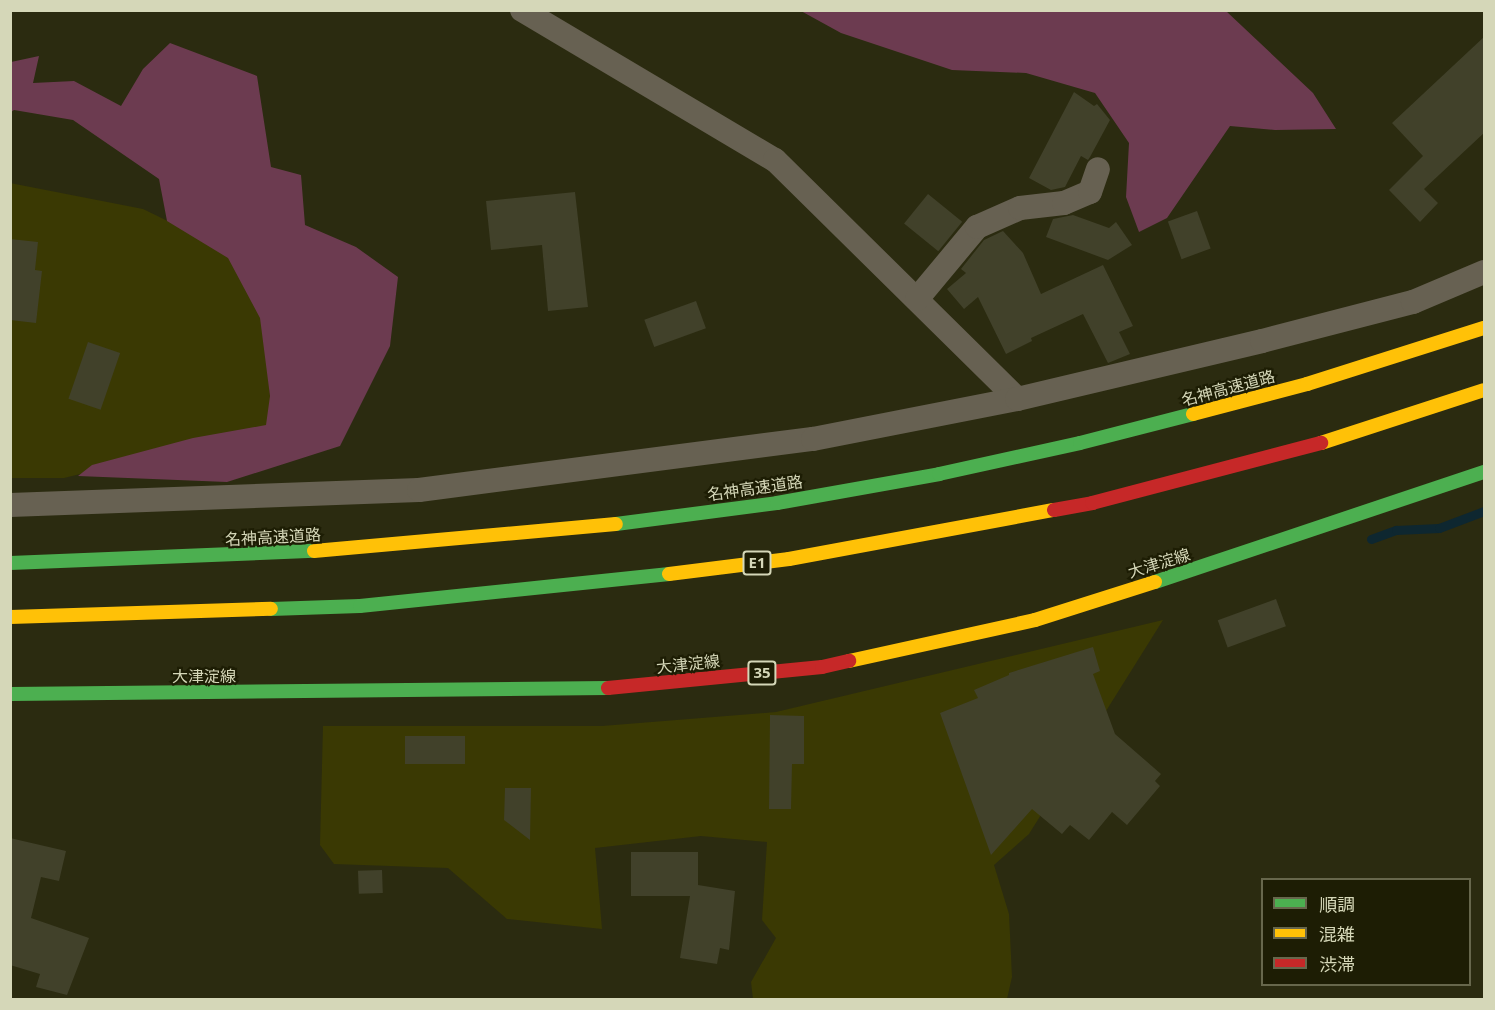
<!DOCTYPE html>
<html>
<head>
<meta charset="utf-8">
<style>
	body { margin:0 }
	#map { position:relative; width:1495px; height:1010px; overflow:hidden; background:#2b2b10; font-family:"Noto Sans","Noto Sans JP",sans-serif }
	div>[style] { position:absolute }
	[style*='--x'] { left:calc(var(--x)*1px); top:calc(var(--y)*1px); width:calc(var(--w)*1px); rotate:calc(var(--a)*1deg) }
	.built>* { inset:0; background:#3a3903 }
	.green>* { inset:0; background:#6c3b50 }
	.stream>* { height:9px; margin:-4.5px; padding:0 4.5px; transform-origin:4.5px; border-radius:4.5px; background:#0e2730 }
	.building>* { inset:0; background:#41412a; transform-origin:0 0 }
	.street>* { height:24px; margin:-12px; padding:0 12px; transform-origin:12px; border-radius:12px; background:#676152 }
	.fast>* { height:14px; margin:-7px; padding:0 7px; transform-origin:7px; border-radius:7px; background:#4caf50 }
	.slow>* { height:14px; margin:-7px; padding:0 7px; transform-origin:7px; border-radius:7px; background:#ffc107 }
	.jam>* { height:14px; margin:-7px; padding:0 7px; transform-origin:7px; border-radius:7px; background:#c62828 }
	span { translate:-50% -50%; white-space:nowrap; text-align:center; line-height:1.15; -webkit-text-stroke:4.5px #1d1d04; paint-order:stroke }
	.shield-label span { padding:2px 4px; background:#1d1d04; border:2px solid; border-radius:4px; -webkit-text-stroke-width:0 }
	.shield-label { font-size:15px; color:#d5d7b8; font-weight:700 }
	.street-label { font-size:16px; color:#d5d7b8 }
	.frame { position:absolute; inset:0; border:12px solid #d5d7b8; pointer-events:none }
	.legend { position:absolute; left:1261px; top:878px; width:210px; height:108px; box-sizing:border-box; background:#1d1d04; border:2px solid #67674c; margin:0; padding:8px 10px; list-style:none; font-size:18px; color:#d5d7b8 }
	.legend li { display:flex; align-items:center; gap:12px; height:30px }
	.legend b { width:30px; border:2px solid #67674c }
</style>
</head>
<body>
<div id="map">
	<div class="built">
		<i style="clip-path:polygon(10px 183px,143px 209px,227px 250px,267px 312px,271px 427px,64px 478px,11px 478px)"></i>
		<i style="clip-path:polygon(1163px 620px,1029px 834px,994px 865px,1009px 914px,1012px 977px,1007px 999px,753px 999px,751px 982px,776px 938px,762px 920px,767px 842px,701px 836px,595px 848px,602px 929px,507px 919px,448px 868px,334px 864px,320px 845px,323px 726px,602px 726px,776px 712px)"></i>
	</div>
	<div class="green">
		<i style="clip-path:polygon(801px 11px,1226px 11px,1313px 93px,1336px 129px,1275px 130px,1230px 126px,1167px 218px,1139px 232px,1126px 197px,1129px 143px,1095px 93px,1026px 73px,952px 70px,841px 33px)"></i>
		<i style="clip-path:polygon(170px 43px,257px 76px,271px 167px,301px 175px,305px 225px,356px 247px,398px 277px,390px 346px,340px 446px,227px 482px,78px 476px,92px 465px,193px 438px,266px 425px,270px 396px,260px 318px,228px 258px,167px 221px,159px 179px,73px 120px,14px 110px,11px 112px,11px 62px,39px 56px,33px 83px,74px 81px,121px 106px,143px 69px)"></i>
	</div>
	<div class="stream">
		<i style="--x:1371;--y:539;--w:27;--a:-20"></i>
		<i style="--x:1396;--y:530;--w:43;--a:-2.7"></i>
		<i style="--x:1439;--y:528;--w:48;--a:-20.7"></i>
	</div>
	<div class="building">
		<i style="clip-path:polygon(1485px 36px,1485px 132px,1424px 189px,1438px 203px,1420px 222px,1389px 190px,1423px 156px,1392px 123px)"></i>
		<i style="clip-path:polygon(1074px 92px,1094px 106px,1097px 104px,1110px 120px,1090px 157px,1088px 160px,1081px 156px,1065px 187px,1051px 190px,1029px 178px)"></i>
		<i style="clip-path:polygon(575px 192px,588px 307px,548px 311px,542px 245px,491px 250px,486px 201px)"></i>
		<i style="left:928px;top:194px;width:44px;height:38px;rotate:39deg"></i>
		<i style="left:1197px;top:211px;width:40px;height:31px;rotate:70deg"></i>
		<i style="clip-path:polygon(1073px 215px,1109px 228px,1116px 222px,1132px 245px,1108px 260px,1046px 237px,1053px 219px)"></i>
		<i style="clip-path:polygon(1003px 231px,1023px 253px,1041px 294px,1103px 265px,1133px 326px,1119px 332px,1130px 354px,1108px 363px,1083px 314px,1031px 338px,1032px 341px,1006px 354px,978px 297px,964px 309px,947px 289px,966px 273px,961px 269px,984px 240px)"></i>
		<i style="clip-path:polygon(10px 239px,38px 242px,35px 270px,42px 271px,36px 323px,10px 320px)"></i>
		<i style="left:696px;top:301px;width:29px;height:55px;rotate:70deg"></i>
		<i style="left:88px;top:342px;width:34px;height:60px;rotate:19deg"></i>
		<i style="left:1276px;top:599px;width:29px;height:62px;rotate:70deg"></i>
		<i style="clip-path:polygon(1093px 647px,1100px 671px,1093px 674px,1115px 734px,1161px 774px,1155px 781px,1160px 786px,1127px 825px,1112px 812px,1089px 840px,1070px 825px,1062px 834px,1032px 809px,991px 855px,940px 713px,978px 698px,974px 690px,1009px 675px,1009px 673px)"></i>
		<i style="clip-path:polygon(770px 715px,804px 716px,804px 764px,792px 764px,791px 809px,769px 809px)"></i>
		<i style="left:405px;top:736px;width:60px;height:28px"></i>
		<i style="clip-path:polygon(505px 788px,531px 788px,530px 840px,504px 820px)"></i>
		<i style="clip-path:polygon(10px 838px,66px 851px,59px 881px,41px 877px,31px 918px,89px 938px,67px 995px,36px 987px,40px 974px,10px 965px)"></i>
		<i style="clip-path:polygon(631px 852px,698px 852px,698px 885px,735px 891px,729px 950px,720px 948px,717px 964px,680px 958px,690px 896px,631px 896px)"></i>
		<i style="left:382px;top:870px;width:23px;height:24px;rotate:88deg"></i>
	</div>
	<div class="street">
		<i style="--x:522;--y:10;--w:294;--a:30.7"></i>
		<i style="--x:775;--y:160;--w:340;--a:44.6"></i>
		<i style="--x:917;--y:299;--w:94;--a:-50.2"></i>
		<i style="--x:977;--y:227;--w:47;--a:-23.8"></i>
		<i style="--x:1020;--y:208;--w:44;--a:-6.5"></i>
		<i style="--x:1064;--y:203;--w:28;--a:-23"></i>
		<i style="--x:1090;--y:192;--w:24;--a:-71"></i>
		<i style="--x:10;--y:505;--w:409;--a:-2.1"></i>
		<i style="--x:419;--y:490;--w:397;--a:-7.4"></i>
		<i style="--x:813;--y:439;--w:208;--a:-11.1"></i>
		<i style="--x:1017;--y:399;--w:252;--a:-13.3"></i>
		<i style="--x:1262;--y:341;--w:156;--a:-14.5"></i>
		<i style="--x:1413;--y:302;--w:77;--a:-22.9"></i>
	</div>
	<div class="fast">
		<i style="--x:616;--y:524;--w:162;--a:-7.4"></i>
		<i style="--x:777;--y:503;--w:165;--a:-10.1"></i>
		<i style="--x:939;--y:474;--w:144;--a:-12.4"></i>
		<i style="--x:1080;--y:443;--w:117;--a:-14.4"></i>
		<i style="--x:10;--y:563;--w:304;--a:-2.3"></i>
		<i style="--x:1155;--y:582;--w:347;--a:-18.5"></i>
		<i style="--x:271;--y:609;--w:89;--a:-1.9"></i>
		<i style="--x:360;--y:606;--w:311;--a:-5.9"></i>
		<i style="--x:10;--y:694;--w:598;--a:-0.57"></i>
	</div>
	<div class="slow">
		<i style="--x:1193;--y:414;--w:118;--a:-14.7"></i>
		<i style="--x:1307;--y:384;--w:186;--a:-17.6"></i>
		<i style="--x:1321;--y:443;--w:171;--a:-18"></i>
		<i style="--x:314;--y:551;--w:303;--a:-5.1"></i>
		<i style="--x:669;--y:574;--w:121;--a:-7.1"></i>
		<i style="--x:789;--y:559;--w:269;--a:-10.5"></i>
		<i style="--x:10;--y:617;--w:261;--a:-1.8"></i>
		<i style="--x:849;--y:661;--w:190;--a:-12.4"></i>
		<i style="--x:1035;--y:620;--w:126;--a:-17.6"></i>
	</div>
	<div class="jam">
		<i style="--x:1054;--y:510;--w:39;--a:-10"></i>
		<i style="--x:1092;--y:503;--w:237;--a:-14.7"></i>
		<i style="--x:608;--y:688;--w:215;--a:-5.6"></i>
		<i style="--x:822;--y:667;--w:28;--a:-13"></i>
	</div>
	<div class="shield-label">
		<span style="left:757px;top:563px">E1</span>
		<span style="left:762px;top:673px">35</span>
	</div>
	<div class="street-label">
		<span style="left:1228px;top:388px;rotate:-15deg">名神高速道路</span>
		<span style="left:755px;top:488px;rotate:-8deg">名神高速道路</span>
		<span style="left:273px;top:537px;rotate:-3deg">名神高速道路</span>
		<span style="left:1159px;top:563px;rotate:-17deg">大津淀線</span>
		<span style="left:688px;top:664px;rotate:-6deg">大津淀線</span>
		<span style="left:204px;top:676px">大津淀線</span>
	</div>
	<div class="frame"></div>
	<ul class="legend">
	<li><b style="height:8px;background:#4caf50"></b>順調</li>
	<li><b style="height:8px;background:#ffc107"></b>混雑</li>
	<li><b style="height:8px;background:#c62828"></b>渋滞</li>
	</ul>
</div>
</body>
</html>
